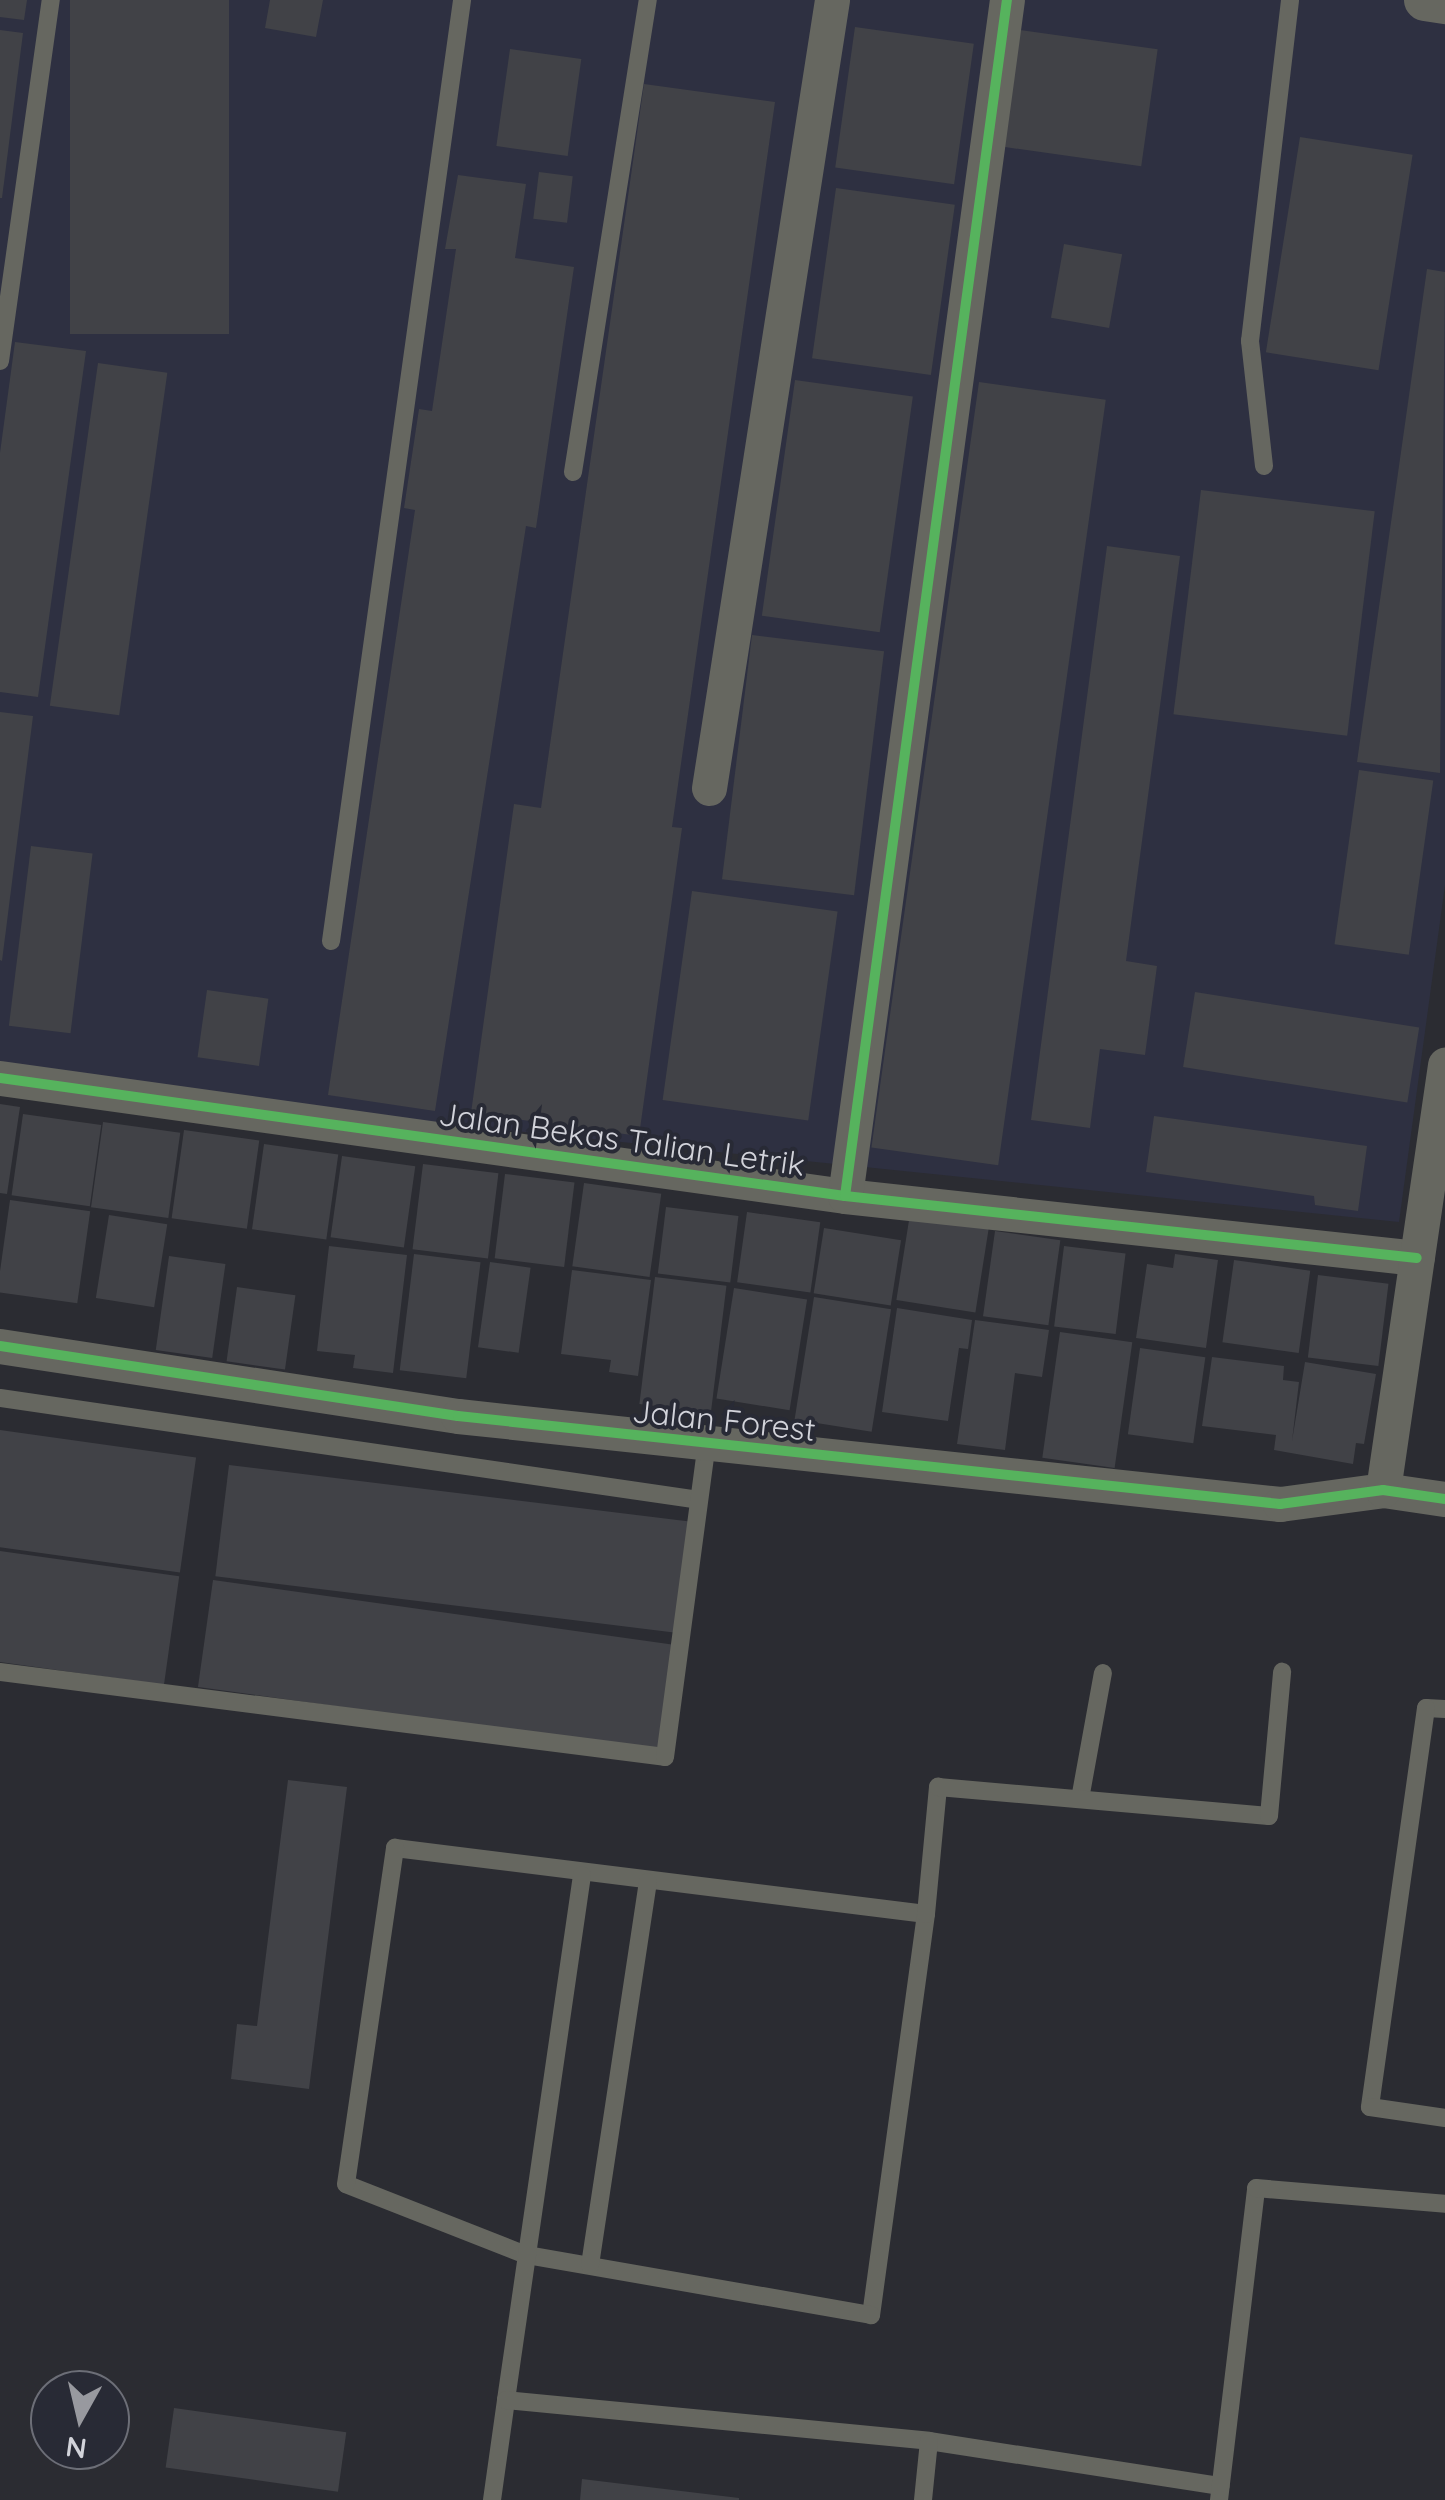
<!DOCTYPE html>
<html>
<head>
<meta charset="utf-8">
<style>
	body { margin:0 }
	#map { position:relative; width:1445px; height:2500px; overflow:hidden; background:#2b2c32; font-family:Quicksand,sans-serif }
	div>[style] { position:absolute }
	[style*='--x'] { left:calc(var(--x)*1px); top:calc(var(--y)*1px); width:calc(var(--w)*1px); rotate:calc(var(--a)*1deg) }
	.built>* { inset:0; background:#2e3041 }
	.building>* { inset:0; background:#414247; transform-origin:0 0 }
	.service>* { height:18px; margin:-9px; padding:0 9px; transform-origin:9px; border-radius:9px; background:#666760 }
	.minor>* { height:35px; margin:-17.5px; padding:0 17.5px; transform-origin:17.5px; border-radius:17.5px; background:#666760 }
	.tertiary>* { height:42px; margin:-21px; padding:0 21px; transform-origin:21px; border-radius:21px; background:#666760 }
	.cycleway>* { height:10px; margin:-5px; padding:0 5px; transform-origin:5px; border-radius:5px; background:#56b35d }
	span { translate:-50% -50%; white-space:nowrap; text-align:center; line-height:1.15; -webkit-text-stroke:8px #282a35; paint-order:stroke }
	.street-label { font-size:32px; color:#d2d3da }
	.north { position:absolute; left:30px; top:2370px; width:100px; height:100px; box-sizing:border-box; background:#282a35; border:2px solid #6c6e77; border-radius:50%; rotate:188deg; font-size:28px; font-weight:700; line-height:40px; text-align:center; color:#d2d3da }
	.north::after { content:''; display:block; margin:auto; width:35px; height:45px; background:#98999f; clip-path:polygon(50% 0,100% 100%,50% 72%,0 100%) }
</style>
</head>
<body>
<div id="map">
	<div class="built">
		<i style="clip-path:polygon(0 0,1445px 0,1445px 885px,1399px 1222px,0 1078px)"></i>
	</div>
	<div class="building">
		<i style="clip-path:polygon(0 0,27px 0,24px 20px,0 17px)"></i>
		<i style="left:70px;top:0;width:159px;height:334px"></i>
		<i style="clip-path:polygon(270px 0,323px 0,316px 37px,265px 28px)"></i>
		<i style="left:855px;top:27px;width:120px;height:142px;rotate:8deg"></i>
		<i style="clip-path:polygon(0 30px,23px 33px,2px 198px,0 198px)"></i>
		<i style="left:1020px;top:30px;width:139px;height:118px;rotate:8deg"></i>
		<i style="left:510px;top:49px;width:72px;height:98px;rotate:8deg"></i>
		<i style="clip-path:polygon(644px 84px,775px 102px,672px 827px,682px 828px,639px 1136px,471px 1113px,514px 804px,541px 808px)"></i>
		<i style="left:1300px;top:137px;width:114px;height:218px;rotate:9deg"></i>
		<i style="left:539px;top:172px;width:34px;height:47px;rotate:7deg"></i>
		<i style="clip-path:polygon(458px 175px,526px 184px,515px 258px,574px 267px,536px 528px,526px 526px,435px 1111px,328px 1095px,415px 510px,404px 508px,419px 409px,432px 411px,456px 249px,445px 249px)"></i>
		<i style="left:836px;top:188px;width:120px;height:172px;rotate:8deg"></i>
		<i style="left:1064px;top:244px;width:59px;height:75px;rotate:10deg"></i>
		<i style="clip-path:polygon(1427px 269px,1445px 272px,1440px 773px,1357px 762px)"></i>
		<i style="clip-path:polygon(15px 342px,86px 351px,38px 697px,0 692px,0 453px)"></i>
		<i style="left:98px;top:363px;width:70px;height:346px;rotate:8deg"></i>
		<i style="left:795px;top:380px;width:119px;height:238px;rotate:8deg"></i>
		<i style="left:979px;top:382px;width:128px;height:773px;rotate:8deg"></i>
		<i style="left:1201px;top:490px;width:175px;height:226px;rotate:7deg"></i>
		<i style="clip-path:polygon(1107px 546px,1180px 556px,1126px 961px,1157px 966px,1145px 1055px,1100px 1049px,1090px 1128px,1031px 1120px)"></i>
		<i style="left:752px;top:635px;width:133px;height:246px;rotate:7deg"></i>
		<i style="clip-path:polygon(0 712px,33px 716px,2px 961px,0 960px)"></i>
		<i style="left:1359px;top:770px;width:75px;height:176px;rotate:8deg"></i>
		<i style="left:31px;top:846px;width:62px;height:181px;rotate:7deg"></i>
		<i style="left:692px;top:891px;width:147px;height:211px;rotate:8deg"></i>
		<i style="left:207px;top:990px;width:62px;height:68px;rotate:8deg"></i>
		<i style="left:1195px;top:992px;width:227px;height:76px;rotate:9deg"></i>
		<i style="clip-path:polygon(0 1104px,20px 1107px,7px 1194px,0 1193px)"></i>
		<i style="left:23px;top:1114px;width:79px;height:82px;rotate:8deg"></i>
		<i style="clip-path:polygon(1154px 1116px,1367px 1146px,1358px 1211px,1315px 1205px,1314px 1196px,1146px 1172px)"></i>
		<i style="left:103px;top:1122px;width:78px;height:86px;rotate:8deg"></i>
		<i style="left:184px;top:1130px;width:76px;height:89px;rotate:8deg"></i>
		<i style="left:264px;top:1144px;width:75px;height:86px;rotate:8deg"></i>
		<i style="left:342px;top:1156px;width:74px;height:82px;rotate:8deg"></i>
		<i style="left:423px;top:1164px;width:76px;height:86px;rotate:7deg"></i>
		<i style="left:505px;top:1174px;width:70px;height:85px;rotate:7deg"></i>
		<i style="left:584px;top:1183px;width:78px;height:84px;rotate:8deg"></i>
		<i style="left:10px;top:1200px;width:81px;height:93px;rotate:8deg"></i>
		<i style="left:666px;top:1207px;width:73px;height:67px;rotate:7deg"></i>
		<i style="left:747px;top:1212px;width:74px;height:71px;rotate:8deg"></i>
		<i style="left:910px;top:1214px;width:80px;height:87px;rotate:9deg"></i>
		<i style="left:109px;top:1215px;width:59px;height:84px;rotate:9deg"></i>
		<i style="left:824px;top:1228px;width:78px;height:66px;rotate:9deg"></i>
		<i style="left:995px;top:1231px;width:66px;height:86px;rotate:8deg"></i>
		<i style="clip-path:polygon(329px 1246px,407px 1255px,393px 1373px,353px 1368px,355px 1355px,317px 1351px)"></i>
		<i style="left:1064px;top:1246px;width:62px;height:81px;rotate:7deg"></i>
		<i style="left:414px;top:1254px;width:67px;height:117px;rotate:7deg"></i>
		<i style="clip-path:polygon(1175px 1254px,1218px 1260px,1206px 1348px,1136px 1338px,1147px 1264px,1173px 1268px)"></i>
		<i style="left:169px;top:1256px;width:57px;height:95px;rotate:8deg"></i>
		<i style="left:1234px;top:1260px;width:77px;height:83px;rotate:8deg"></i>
		<i style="left:490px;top:1262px;width:41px;height:86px;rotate:8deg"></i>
		<i style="clip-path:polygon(572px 1270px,651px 1280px,638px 1376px,609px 1372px,611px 1360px,561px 1354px)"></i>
		<i style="left:1318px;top:1275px;width:71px;height:83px;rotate:7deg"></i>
		<i style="left:655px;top:1277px;width:72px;height:128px;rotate:7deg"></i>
		<i style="left:237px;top:1287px;width:59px;height:75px;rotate:8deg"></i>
		<i style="left:734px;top:1288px;width:74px;height:112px;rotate:9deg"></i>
		<i style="left:814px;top:1297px;width:78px;height:124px;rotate:9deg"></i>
		<i style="clip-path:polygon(897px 1308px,972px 1320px,968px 1349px,959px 1348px,948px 1421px,882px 1412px)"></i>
		<i style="clip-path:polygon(975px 1320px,1049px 1330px,1042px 1377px,1015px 1373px,1005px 1450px,957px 1444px)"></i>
		<i style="left:1060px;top:1332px;width:73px;height:127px;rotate:8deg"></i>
		<i style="left:1140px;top:1348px;width:66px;height:87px;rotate:8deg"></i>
		<i style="clip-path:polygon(1212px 1357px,1284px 1366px,1283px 1380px,1299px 1382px,1292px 1441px,1305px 1362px,1376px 1374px,1364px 1444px,1356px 1443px,1353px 1464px,1274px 1450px,1276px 1435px,1202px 1426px)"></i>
		<i style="left:0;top:1430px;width:198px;height:116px;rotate:8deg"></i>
		<i style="left:229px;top:1465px;width:466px;height:112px;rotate:7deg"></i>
		<i style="left:0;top:1551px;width:181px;height:110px;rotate:8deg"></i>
		<i style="left:213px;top:1580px;width:467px;height:108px;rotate:8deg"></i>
		<i style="clip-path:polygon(288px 1780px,347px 1787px,309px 2089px,231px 2079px,237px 2024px,257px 2026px)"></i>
		<i style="left:174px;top:2408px;width:174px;height:60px;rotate:8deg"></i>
		<i style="clip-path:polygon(582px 2479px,739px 2498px,739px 2500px,580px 2500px)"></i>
	</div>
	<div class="service">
		<i style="--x:0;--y:361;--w:365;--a:-82"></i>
		<i style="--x:1264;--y:466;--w:126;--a:-96.4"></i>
		<i style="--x:1250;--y:341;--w:343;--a:-83.3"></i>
		<i style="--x:573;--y:472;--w:478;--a:-81"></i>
		<i style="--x:331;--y:941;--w:950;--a:-82.07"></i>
		<i style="--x:0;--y:1398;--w:706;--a:8.3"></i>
		<i style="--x:0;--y:1672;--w:670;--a:7.28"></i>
		<i style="--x:665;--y:1757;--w:317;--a:-82.4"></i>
		<i style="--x:1445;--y:1709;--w:19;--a:-177"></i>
		<i style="--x:1426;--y:1708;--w:403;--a:98"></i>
		<i style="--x:1370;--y:2107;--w:76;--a:8.3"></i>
		<i style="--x:1080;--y:1799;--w:128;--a:-79.7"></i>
		<i style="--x:395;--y:1848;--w:535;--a:7.09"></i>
		<i style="--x:926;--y:1914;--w:405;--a:97.8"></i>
		<i style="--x:871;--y:2315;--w:350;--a:-170.1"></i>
		<i style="--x:526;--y:2255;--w:193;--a:-158.5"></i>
		<i style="--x:346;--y:2184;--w:340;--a:-81.7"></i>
		<i style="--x:926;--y:1914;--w:128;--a:-84.6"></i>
		<i style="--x:938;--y:1787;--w:332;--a:5"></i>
		<i style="--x:1269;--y:1816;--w:145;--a:-84.8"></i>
		<i style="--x:590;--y:2265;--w:387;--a:-81.4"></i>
		<i style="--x:506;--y:2400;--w:530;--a:-81.76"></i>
		<i style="--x:492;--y:2500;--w:101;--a:-82"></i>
		<i style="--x:506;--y:2400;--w:425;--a:5.5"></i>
		<i style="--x:929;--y:2441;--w:295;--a:8.8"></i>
		<i style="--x:923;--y:2500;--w:59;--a:-84.2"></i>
		<i style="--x:1219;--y:2500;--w:314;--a:-83.2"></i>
		<i style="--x:1256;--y:2188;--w:190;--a:4.8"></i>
	</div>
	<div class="minor">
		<i style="--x:709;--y:788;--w:798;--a:-81.13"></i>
		<i style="--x:0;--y:1078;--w:853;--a:7.95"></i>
		<i style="--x:845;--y:1196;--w:575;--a:6.19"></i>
		<i style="--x:845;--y:1196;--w:1207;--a:-82.29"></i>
		<i style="--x:0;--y:1346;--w:463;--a:8.7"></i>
		<i style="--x:458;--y:1416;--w:827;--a:6.11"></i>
		<i style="--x:1280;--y:1504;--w:104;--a:-7.7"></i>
		<i style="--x:1383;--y:1490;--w:63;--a:8.3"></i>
		<i style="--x:1383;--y:1490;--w:430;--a:-81.7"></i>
	</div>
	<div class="tertiary">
		<i style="--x:1425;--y:0;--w:20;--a:9"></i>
	</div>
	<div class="cycleway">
		<i style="--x:0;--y:1078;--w:853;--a:7.95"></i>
		<i style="--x:845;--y:1196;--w:575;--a:6.19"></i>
		<i style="--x:845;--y:1196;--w:1207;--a:-82.29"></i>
		<i style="--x:0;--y:1346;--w:463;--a:8.7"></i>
		<i style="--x:458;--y:1416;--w:827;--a:6.11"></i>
		<i style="--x:1280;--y:1504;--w:104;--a:-7.7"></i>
		<i style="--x:1383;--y:1490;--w:63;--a:8.3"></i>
	</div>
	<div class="street-label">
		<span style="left:622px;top:1139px;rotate:8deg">Jalan Bekas Talian Letrik</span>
		<span style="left:724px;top:1420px;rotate:6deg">Jalan Forest</span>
	</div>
	<div class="north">N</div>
</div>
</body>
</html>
